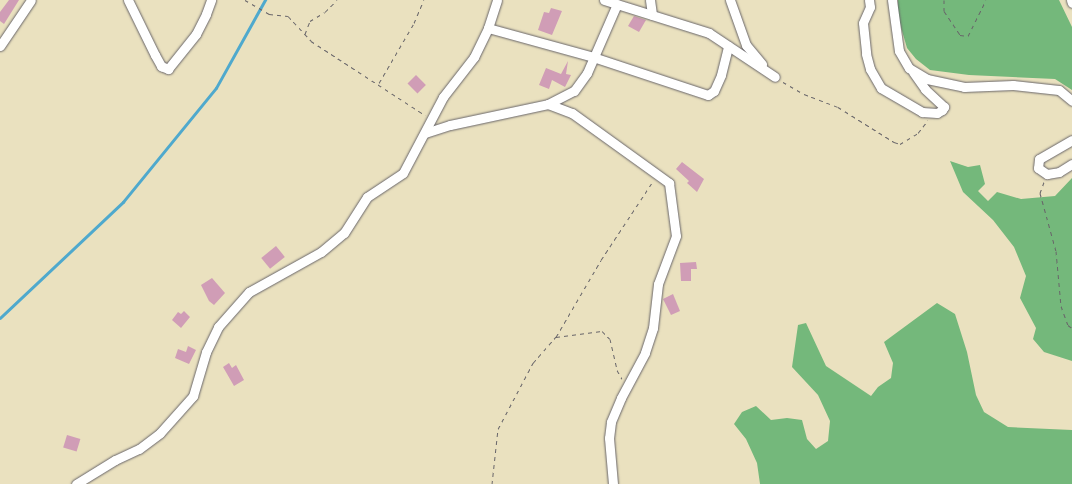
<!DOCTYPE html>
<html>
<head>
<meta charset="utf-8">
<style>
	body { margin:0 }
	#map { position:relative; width:1072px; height:484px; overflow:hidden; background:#eae1bf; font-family:Dekko,sans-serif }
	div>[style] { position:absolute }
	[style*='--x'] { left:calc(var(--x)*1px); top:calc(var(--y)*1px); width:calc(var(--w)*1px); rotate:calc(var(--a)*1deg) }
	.forest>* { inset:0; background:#74b87b }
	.stream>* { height:2.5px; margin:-1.25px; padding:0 1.25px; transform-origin:1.25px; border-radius:1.25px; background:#4fa9cd }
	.building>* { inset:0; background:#d09db6; transform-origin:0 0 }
	.path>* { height:1px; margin-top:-0.5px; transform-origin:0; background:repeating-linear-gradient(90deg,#686569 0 4px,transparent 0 8px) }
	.roads { filter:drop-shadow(0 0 1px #686569) drop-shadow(0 0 1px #686569) }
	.minor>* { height:9px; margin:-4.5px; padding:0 4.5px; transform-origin:4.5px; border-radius:4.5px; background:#fff }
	span { translate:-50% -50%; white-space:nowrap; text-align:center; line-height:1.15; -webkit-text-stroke:4px #fff; paint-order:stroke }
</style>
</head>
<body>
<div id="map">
	<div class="forest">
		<i style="clip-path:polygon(898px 0,1059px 0,1072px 27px,1072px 90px,1055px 79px,969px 75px,930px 70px,916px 59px,907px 48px,898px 17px)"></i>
		<i style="clip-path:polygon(950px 161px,968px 167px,980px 165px,985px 184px,978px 191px,988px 201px,997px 192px,1021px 199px,1055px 196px,1072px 178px,1072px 361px,1044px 352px,1033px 339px,1036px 328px,1020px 298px,1026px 276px,1014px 247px,993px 220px,963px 192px)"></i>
		<i style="clip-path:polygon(937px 303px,955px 314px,967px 352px,976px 395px,984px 412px,1008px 427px,1072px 430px,1072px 484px,760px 484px,757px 463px,746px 439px,734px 424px,742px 412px,756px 406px,771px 420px,787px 418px,802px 420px,807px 439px,816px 449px,828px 441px,830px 421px,818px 395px,792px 367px,798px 325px,806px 323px,826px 366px,871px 396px,878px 387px,891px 378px,893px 363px,884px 342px)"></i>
	</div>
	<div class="stream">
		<i style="--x:0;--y:318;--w:169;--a:-43.3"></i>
		<i style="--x:123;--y:202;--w:147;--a:-50.8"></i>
		<i style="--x:216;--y:88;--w:101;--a:-60.9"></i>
	</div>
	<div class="building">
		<i style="clip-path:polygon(9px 0,19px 0,4px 24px,0 21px,0 12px)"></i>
		<i style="clip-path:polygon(551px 8px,562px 11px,552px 35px,538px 30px,544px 12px,549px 13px)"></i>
		<i style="clip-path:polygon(634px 16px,646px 20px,639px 32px,628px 26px)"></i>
		<i style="clip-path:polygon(568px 61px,566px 74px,571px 75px,565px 87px,552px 80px,549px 89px,539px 85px,546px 68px,561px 74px)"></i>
		<i style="left:416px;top:75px;width:14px;height:12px;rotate:45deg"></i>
		<i style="clip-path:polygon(682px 162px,704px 179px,697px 192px,687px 183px,689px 181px,676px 169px)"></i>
		<i style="left:276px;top:246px;width:14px;height:19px;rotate:51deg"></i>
		<i style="clip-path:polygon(696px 262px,697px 269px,691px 269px,691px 281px,681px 281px,680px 263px)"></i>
		<i style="clip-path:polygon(212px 278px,225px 293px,214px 305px,209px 301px,201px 285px)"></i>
		<i style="clip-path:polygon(673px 294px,680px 311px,671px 315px,663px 299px)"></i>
		<i style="clip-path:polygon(184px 311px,190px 317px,181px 328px,172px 320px,178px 312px,181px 314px)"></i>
		<i style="clip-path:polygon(188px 346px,196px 350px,189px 364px,175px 358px,178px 349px,186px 352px)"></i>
		<i style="clip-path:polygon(229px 363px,232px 368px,236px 365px,244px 380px,234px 386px,223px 367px)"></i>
		<i style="left:67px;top:435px;width:14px;height:13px;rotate:17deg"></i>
	</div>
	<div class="path">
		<i style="--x:245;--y:0;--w:28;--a:30"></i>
		<i style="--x:269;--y:14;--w:19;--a:6"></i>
		<i style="--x:288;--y:16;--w:34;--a:47"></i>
		<i style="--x:311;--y:41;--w:136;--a:33"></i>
		<i style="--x:944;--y:0;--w:11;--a:90"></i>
		<i style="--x:944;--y:11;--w:29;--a:56"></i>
		<i style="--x:960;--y:35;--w:8;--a:7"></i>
		<i style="--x:968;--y:36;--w:40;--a:-63.4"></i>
		<i style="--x:305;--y:34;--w:14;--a:-69"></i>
		<i style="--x:310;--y:21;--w:17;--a:-31"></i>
		<i style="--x:325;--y:12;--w:17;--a:-45"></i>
		<i style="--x:783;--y:82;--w:24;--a:30"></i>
		<i style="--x:804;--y:94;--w:36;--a:21"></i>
		<i style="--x:838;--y:107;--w:66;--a:32"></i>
		<i style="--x:894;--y:142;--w:6;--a:18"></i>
		<i style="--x:900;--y:144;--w:21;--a:-31"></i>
		<i style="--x:918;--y:133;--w:16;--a:-52"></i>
		<i style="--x:379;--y:83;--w:69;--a:-59.7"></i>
		<i style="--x:414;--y:23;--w:25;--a:-67"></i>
		<i style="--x:1044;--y:182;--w:12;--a:110"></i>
		<i style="--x:1040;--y:193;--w:60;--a:74.6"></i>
		<i style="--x:1056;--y:251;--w:55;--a:84.8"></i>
		<i style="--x:1061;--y:306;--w:20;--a:70"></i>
		<i style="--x:1068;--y:325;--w:5;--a:37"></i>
		<i style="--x:556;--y:337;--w:89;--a:-59.7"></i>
		<i style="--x:601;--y:260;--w:95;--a:-56.6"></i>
		<i style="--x:492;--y:484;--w:55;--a:-83.8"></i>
		<i style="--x:498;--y:429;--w:75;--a:-62.1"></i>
		<i style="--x:533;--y:363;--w:35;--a:-49"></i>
		<i style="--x:556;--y:337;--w:46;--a:-7.4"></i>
		<i style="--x:602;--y:331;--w:11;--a:45"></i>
		<i style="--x:610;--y:339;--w:32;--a:77"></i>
		<i style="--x:617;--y:370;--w:10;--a:61"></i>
	</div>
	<div class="roads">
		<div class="minor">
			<i style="--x:128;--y:0;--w:61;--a:63.9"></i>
			<i style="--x:155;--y:55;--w:13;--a:61"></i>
			<i style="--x:161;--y:66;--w:8;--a:23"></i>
			<i style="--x:168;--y:69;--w:45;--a:-51.3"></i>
			<i style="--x:196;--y:34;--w:22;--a:-63"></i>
			<i style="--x:206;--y:14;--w:15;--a:-70"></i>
			<i style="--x:604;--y:0;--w:110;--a:17.4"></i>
			<i style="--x:709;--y:33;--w:79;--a:33.7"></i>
			<i style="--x:650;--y:0;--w:15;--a:82"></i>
			<i style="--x:730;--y:0;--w:48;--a:70.4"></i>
			<i style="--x:746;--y:45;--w:25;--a:50"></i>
			<i style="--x:869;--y:0;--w:7;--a:82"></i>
			<i style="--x:870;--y:7;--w:17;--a:114"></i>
			<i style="--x:863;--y:23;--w:31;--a:84"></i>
			<i style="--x:866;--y:54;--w:16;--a:75"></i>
			<i style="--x:870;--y:69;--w:22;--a:60"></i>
			<i style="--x:881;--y:88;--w:48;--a:30.3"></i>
			<i style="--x:922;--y:112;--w:15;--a:4"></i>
			<i style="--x:937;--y:113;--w:6;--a:-31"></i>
			<i style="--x:942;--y:110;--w:4;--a:-56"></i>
			<i style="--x:944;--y:107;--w:26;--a:-137"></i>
			<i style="--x:925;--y:89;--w:21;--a:-125"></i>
			<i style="--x:892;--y:0;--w:51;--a:82.2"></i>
			<i style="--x:899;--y:51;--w:20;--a:60"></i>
			<i style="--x:909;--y:68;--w:21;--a:31"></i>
			<i style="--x:927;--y:79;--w:38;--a:12"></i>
			<i style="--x:964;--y:87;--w:49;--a:-2.3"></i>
			<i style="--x:1013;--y:85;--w:46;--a:6.2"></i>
			<i style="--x:1059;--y:90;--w:17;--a:40"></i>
			<i style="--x:1071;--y:0;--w:3;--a:72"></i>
			<i style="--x:488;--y:28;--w:109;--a:15.4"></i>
			<i style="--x:593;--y:57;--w:121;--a:18.3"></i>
			<i style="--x:708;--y:95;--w:7;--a:-34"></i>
			<i style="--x:714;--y:91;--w:17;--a:-66"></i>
			<i style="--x:721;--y:75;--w:30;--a:-76"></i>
			<i style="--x:0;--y:46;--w:55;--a:-56"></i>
			<i style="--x:548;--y:104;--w:29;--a:-27"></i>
			<i style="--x:574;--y:91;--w:22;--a:-54"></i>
			<i style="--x:587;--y:73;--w:75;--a:-66.5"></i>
			<i style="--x:425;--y:133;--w:26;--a:-18"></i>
			<i style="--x:450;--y:125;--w:100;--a:-12.1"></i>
			<i style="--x:548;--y:104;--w:26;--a:21"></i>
			<i style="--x:572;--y:113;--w:120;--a:35.8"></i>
			<i style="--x:669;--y:183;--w:53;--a:82.5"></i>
			<i style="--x:676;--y:236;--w:51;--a:110.6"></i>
			<i style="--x:658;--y:284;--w:44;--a:96.5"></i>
			<i style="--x:653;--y:328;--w:26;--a:108"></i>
			<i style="--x:645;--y:353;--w:51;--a:118.1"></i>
			<i style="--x:621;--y:398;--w:26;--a:113"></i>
			<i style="--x:611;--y:422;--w:16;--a:97"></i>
			<i style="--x:609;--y:438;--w:46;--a:85"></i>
			<i style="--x:1072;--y:140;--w:38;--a:150"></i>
			<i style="--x:1039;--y:159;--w:9;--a:96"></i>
			<i style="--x:1038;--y:168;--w:11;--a:34"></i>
			<i style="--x:1047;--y:174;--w:12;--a:-9"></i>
			<i style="--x:1059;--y:172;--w:15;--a:-32"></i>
			<i style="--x:76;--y:484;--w:46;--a:-31.6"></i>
			<i style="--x:115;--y:460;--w:26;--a:-25"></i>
			<i style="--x:139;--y:449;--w:26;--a:-37"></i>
			<i style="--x:160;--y:433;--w:50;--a:-48.3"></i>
			<i style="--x:193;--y:396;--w:46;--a:-73.5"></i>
			<i style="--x:206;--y:352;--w:28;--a:-64"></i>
			<i style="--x:218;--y:327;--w:47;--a:-48.5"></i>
			<i style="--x:249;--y:292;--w:82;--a:-29.1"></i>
			<i style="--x:321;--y:252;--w:30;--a:-40"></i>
			<i style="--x:344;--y:233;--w:43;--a:-57.4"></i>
			<i style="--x:367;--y:197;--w:43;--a:-33.7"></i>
			<i style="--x:403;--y:173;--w:86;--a:-62.2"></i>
			<i style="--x:443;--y:97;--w:51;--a:-52.2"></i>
			<i style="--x:474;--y:57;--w:32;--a:-64"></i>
			<i style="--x:488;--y:28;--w:29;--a:-72"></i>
		</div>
	</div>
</div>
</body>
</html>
